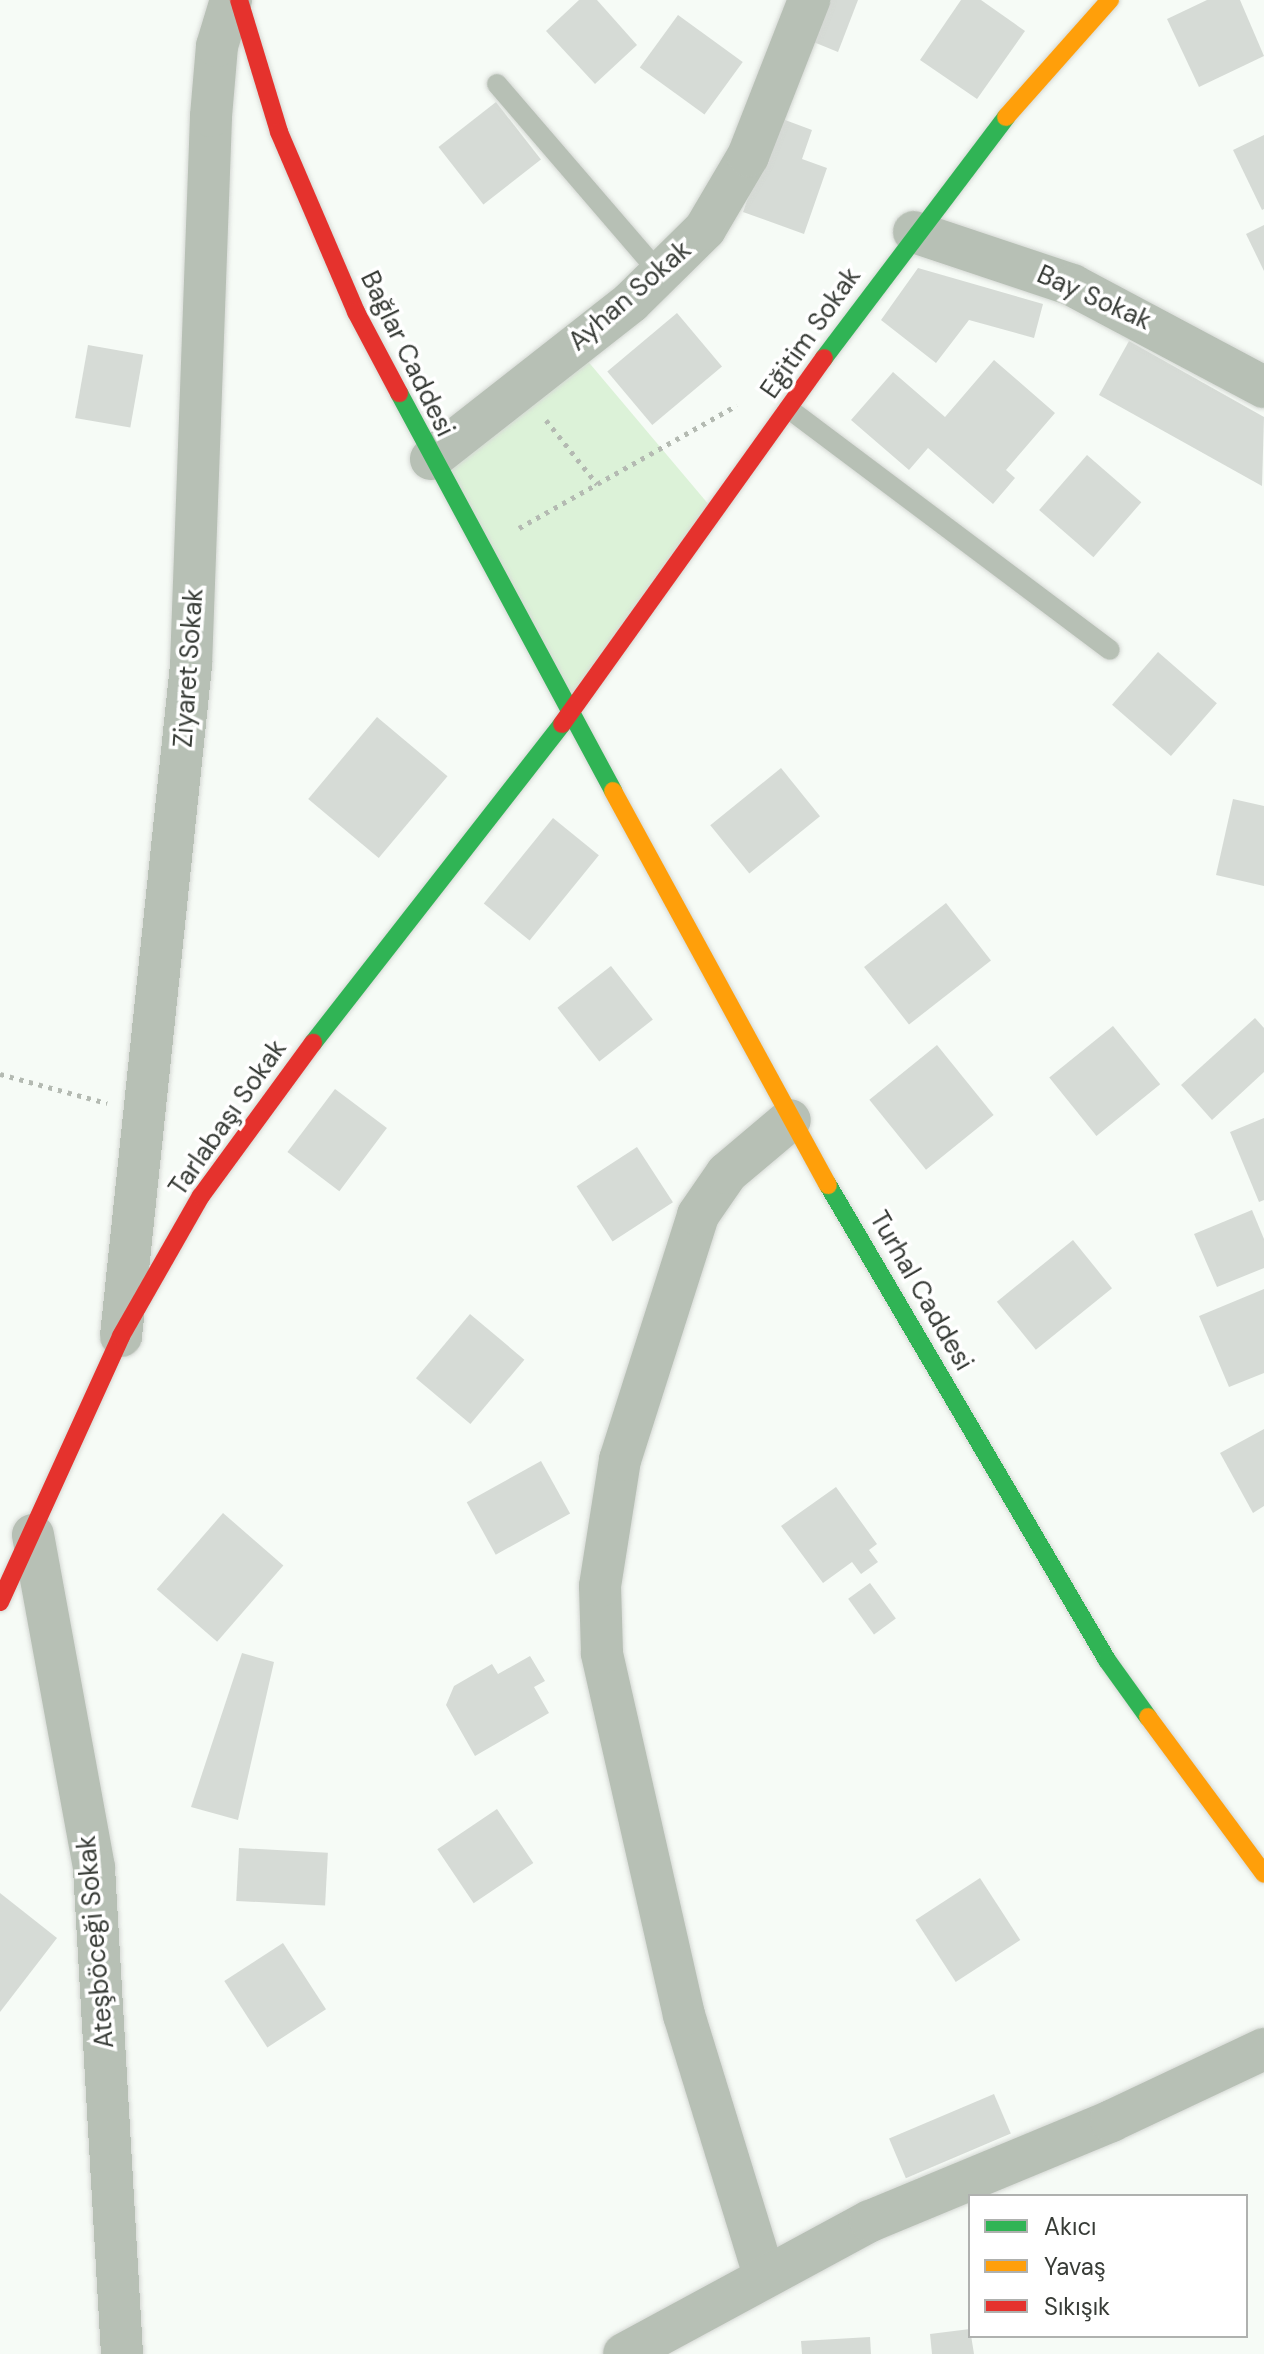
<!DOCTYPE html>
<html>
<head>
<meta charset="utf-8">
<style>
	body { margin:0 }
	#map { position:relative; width:1264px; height:2354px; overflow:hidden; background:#f6fbf6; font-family:"DM Sans",sans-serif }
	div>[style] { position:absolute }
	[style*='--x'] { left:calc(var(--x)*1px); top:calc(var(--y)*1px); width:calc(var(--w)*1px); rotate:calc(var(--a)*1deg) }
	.green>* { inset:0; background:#dcf2d8 }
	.building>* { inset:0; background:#d6dbd6; transform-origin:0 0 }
	.path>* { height:5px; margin-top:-2.5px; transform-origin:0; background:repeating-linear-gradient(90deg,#b4bab2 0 4px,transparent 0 10px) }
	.roads { filter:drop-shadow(0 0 2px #d5d8d4) drop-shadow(0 0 2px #d5d8d4) }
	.lane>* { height:20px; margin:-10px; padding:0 10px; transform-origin:10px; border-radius:10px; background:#b7c0b5 }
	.street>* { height:42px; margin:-21px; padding:0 21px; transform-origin:21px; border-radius:21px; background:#b7c0b5 }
	.fast>* { height:18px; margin:-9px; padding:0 9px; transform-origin:9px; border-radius:9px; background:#30b455 }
	.slow>* { height:18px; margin:-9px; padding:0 9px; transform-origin:9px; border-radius:9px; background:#ff9f0a }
	.jam>* { height:18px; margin:-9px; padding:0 9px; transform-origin:9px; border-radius:9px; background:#e5322d }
	span { translate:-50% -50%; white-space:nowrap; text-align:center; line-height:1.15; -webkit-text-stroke:7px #fff; paint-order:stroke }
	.street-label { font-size:26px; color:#383c37 }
	.legend { position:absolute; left:968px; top:2194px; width:280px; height:144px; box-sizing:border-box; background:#fff; border:2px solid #afb1af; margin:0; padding:10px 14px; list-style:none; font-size:24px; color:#383c37 }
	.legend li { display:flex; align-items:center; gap:16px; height:40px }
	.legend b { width:40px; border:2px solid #afb1af }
</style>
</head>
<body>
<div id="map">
	<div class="green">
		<i style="clip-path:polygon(575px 346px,715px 512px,572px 711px,431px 459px)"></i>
	</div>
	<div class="building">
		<i style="clip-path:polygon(579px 0,597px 0,637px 45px,595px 84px,546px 31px)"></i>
		<i style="clip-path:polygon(827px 0,858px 0,838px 52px,811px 41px)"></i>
		<i style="clip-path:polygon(961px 0,981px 0,1025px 31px,977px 99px,920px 60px)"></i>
		<i style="clip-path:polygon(1207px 0,1240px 0,1264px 56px,1199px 87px,1167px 19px)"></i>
		<i style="left:678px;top:15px;width:80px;height:65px;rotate:36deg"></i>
		<i style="left:496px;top:102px;width:73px;height:73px;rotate:52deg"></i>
		<i style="clip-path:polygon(777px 117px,812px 130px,802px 159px,827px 168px,804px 234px,743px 212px)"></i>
		<i style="clip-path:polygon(1264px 135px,1264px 209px,1262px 210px,1233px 150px)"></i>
		<i style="clip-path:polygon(1264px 225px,1264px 271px,1246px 234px)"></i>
		<i style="clip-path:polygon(918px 268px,1043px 304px,1034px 338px,969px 320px,936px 363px,881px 320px)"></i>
		<i style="left:677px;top:313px;width:70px;height:91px;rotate:50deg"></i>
		<i style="clip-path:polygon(1129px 341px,1264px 417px,1262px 486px,1099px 395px)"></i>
		<i style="left:88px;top:345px;width:56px;height:74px;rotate:10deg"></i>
		<i style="clip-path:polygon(994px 360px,1055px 413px,1006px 470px,1015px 478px,993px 504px,928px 448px,909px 470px,851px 420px,893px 372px,945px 417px)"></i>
		<i style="left:1087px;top:455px;width:72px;height:73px;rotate:41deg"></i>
		<i style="left:1158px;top:652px;width:78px;height:70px;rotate:41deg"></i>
		<i style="left:377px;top:717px;width:92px;height:107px;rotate:40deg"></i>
		<i style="left:781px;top:768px;width:62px;height:91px;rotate:51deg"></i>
		<i style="clip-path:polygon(1233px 799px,1264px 806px,1264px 886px,1216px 875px)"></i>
		<i style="left:553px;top:818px;width:59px;height:110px;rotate:39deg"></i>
		<i style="left:946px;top:903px;width:73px;height:104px;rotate:52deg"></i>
		<i style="left:611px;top:966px;width:68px;height:68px;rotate:52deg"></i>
		<i style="clip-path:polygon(1255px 1018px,1264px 1028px,1264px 1072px,1212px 1120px,1181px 1085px)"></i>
		<i style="left:1113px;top:1026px;width:75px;height:82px;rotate:51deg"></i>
		<i style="left:937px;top:1045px;width:90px;height:87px;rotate:51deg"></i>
		<i style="left:335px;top:1089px;width:65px;height:79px;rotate:37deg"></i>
		<i style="clip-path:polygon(1264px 1118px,1264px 1200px,1259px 1202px,1230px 1132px)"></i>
		<i style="left:637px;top:1147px;width:66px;height:72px;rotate:57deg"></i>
		<i style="clip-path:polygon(1252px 1210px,1264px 1239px,1264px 1268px,1217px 1287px,1194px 1234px)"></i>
		<i style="left:1073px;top:1240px;width:62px;height:98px;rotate:51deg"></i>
		<i style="clip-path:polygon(1264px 1289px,1264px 1373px,1229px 1387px,1199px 1316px)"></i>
		<i style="left:470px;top:1314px;width:71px;height:84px;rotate:40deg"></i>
		<i style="clip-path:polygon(1264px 1429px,1264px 1506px,1253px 1513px,1220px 1453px)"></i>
		<i style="left:541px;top:1461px;width:60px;height:85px;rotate:61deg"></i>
		<i style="clip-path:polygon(836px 1487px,877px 1544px,869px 1550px,878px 1562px,861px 1574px,852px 1562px,823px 1583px,781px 1526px)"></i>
		<i style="left:223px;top:1513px;width:80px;height:101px;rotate:41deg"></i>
		<i style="left:870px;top:1583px;width:44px;height:27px;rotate:54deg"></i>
		<i style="clip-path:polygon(242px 1653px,274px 1662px,238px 1820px,191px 1807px)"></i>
		<i style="clip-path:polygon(530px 1656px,545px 1681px,534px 1687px,549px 1713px,475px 1756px,446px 1705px,454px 1686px,492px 1664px,498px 1674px)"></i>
		<i style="left:497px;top:1809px;width:65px;height:72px;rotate:56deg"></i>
		<i style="left:239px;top:1848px;width:89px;height:53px;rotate:3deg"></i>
		<i style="left:980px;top:1878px;width:74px;height:77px;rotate:57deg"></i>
		<i style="clip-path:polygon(0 1893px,57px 1938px,0 2012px)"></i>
		<i style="left:283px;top:1943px;width:79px;height:70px;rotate:57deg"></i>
		<i style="left:994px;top:2094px;width:43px;height:114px;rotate:67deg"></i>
		<i style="clip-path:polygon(970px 2329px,974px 2354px,932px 2354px,930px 2334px)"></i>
		<i style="clip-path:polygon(870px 2337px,871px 2354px,802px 2354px,801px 2341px)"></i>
	</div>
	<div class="path">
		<i style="--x:546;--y:420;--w:82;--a:51.4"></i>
		<i style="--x:519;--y:528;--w:250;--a:-29.4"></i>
		<i style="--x:0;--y:1074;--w:111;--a:15.2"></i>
	</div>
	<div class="roads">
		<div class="lane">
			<i style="--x:497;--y:84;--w:252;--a:49.3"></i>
			<i style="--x:789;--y:409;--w:401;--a:36.9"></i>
		</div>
		<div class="street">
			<i style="--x:914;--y:232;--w:167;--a:18.5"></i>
			<i style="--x:1072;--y:285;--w:217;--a:28"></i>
			<i style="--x:431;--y:459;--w:254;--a:-38.1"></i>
			<i style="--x:631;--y:302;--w:104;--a:-44.6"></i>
			<i style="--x:705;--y:229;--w:85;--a:-59.5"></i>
			<i style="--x:748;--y:156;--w:168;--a:-68.6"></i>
			<i style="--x:121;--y:1336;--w:675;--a:-84.04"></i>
			<i style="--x:191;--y:665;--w:549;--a:-87.91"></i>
			<i style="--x:211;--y:116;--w:70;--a:-85.1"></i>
			<i style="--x:217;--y:46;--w:48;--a:-73.1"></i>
			<i style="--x:33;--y:1535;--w:339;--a:79.6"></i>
			<i style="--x:94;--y:1868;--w:487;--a:86.7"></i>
			<i style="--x:764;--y:2275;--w:272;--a:-107.1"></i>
			<i style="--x:684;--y:2015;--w:371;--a:-102.8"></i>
			<i style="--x:602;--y:1653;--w:67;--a:-91.7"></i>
			<i style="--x:600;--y:1586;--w:128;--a:-81"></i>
			<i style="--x:620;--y:1460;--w:257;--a:-72.3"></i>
			<i style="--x:698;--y:1215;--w:51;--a:-55.4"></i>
			<i style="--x:727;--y:1173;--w:82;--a:-40.1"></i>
			<i style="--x:624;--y:2354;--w:280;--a:-28.4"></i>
			<i style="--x:870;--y:2221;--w:261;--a:-22.5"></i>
			<i style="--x:1111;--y:2121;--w:169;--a:-25.2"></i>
		</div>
		<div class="fast">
			<i style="--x:824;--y:358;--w:302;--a:-52.9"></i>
			<i style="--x:399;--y:393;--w:452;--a:61.7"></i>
			<i style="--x:313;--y:1043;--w:405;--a:-52"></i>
			<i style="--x:828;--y:1185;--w:551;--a:59.57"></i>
			<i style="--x:1107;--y:1660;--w:70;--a:54.3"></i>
		</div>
		<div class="slow">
			<i style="--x:1006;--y:117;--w:157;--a:-48.4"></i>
			<i style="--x:613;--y:791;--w:449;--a:61.4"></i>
			<i style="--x:1148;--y:1717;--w:195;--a:53.5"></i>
		</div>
		<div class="jam">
			<i style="--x:239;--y:0;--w:138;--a:73.1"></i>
			<i style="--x:279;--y:132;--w:196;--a:66.8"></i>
			<i style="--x:356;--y:312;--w:92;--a:62"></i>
			<i style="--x:562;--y:724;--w:450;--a:-54.4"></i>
			<i style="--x:0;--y:1602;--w:292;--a:-65.5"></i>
			<i style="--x:121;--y:1336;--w:161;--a:-60.3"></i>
			<i style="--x:201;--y:1196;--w:190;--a:-53.8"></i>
		</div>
	</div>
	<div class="street-label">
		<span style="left:630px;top:296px;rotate:-41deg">Ayhan Sokak</span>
		<span style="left:1094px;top:298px;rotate:24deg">Bay Sokak</span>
		<span style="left:811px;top:333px;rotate:-55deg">Eğitim Sokak</span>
		<span style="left:407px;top:354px;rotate:64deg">Bağlar Caddesi</span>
		<span style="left:189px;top:668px;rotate:-86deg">Ziyaret Sokak</span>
		<span style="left:228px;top:1118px;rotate:-55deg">Tarlabaşı Sokak</span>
		<span style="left:921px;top:1291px;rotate:60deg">Turhal Caddesi</span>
		<span style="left:96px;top:1942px;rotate:-95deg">Ateşböceği Sokak</span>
	</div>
	<ul class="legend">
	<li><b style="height:10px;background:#30b455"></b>Akıcı</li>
	<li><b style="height:10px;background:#ff9f0a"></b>Yavaş</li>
	<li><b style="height:10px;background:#e5322d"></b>Sıkışık</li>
	</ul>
</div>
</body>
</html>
